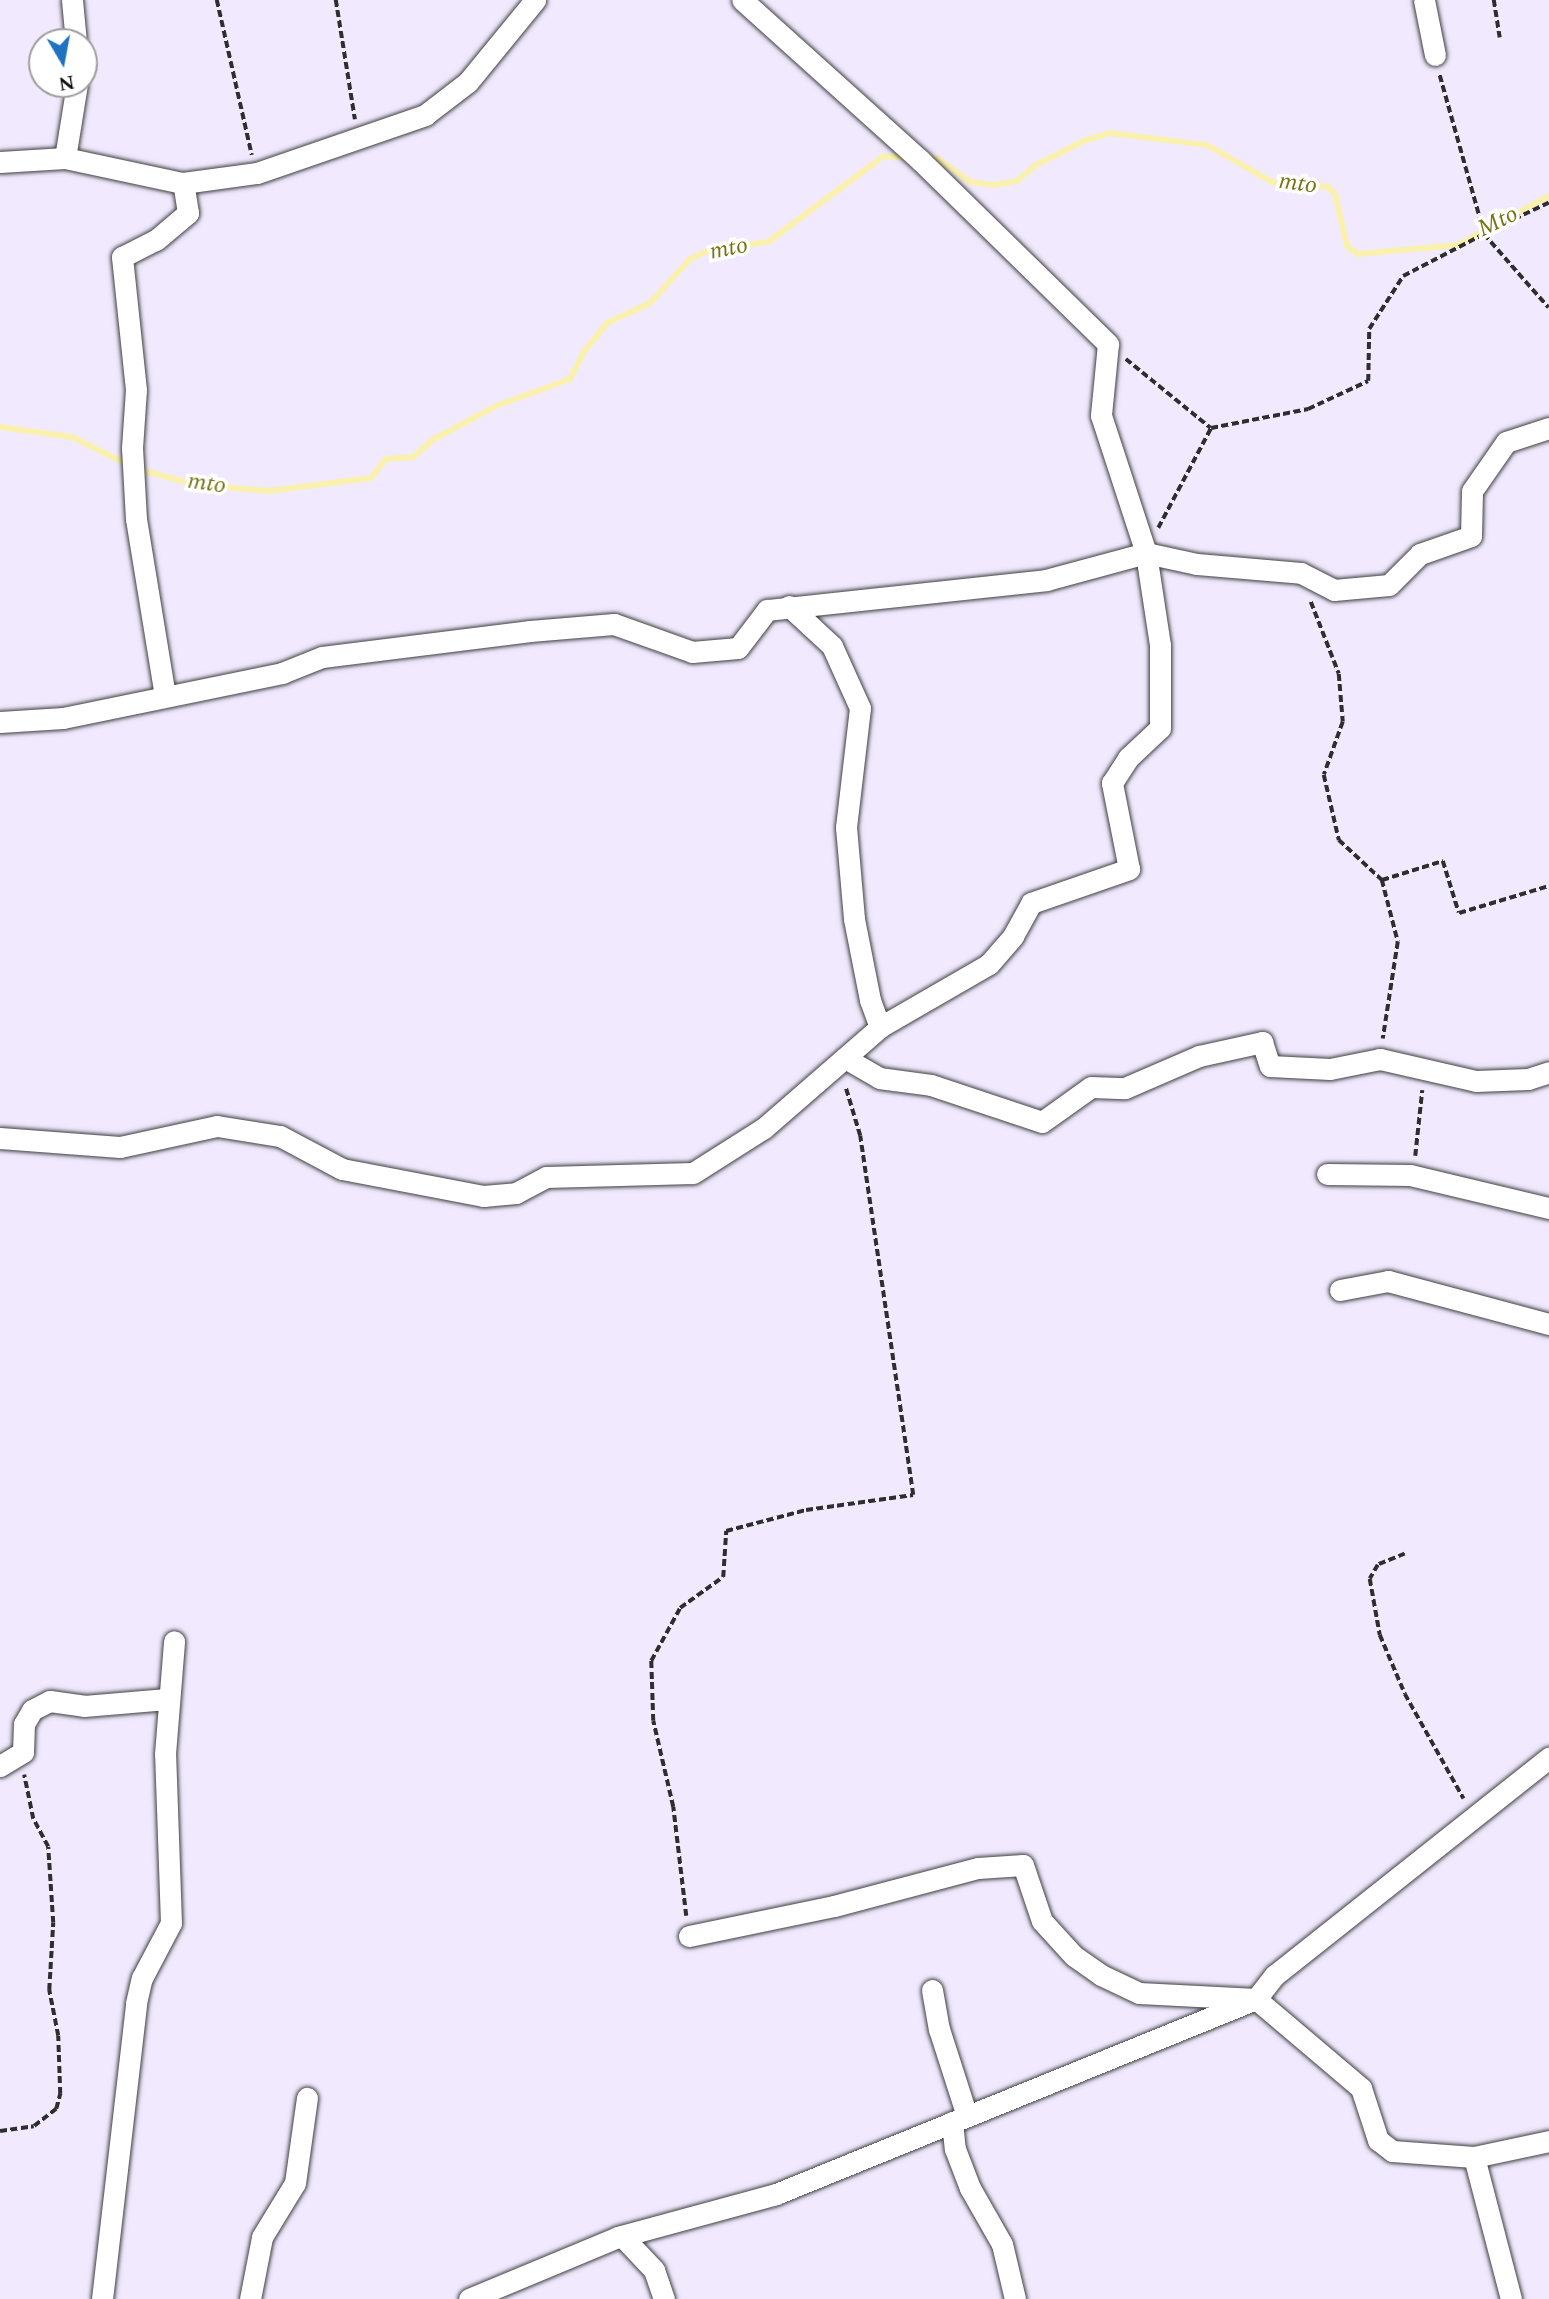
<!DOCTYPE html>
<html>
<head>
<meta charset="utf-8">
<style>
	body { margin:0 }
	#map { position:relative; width:1549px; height:2299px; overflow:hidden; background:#f1eaff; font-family:Spectral,serif }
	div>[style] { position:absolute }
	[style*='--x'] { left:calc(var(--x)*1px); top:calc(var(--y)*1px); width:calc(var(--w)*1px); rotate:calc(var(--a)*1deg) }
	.stream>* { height:6px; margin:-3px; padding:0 3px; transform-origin:3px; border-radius:3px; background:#f9f1ad }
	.path>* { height:3.5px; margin-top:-1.75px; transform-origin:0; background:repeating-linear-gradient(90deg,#2e2e2e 0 7px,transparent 0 10.5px) }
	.roads { filter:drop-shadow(0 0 2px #3f3f3f) drop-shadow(0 0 2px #3f3f3f) }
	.minor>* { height:21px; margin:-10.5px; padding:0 10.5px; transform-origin:10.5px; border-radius:10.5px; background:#fff }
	span { translate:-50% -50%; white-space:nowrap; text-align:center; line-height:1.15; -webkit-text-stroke:7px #fff; paint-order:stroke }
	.water-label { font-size:24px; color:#767310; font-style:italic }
	.north { position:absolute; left:28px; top:28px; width:70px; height:70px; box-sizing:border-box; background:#fff; border:2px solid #9e9e9e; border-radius:50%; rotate:170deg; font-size:19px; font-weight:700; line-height:28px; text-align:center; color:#0c0c0c }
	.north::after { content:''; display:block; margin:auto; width:24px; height:32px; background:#1e73c1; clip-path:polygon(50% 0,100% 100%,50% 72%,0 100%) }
</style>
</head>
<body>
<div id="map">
	<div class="stream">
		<i style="--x:925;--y:159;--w:12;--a:-5"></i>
		<i style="--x:937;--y:158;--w:41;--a:36"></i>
		<i style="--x:970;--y:182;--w:24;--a:7"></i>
		<i style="--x:994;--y:185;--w:23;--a:-10"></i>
		<i style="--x:1017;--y:181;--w:23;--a:-41"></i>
		<i style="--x:1034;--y:166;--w:58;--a:-26.6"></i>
		<i style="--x:1086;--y:140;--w:25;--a:-16"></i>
		<i style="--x:1110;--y:133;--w:98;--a:7.1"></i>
		<i style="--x:1207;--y:145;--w:75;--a:29.6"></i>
		<i style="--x:1272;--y:182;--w:56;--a:5.1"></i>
		<i style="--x:1328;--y:187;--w:10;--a:45"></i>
		<i style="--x:1335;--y:194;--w:53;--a:77"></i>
		<i style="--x:1347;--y:246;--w:14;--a:36"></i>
		<i style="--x:1358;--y:254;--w:100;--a:-5.1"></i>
		<i style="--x:1458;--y:245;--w:103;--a:-28.3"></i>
		<i style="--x:0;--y:427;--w:73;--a:7.9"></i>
		<i style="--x:72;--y:437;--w:70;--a:26.2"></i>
		<i style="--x:135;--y:468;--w:59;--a:15.7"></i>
		<i style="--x:192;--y:484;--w:76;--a:5.3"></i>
		<i style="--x:268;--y:491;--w:104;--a:-7.2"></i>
		<i style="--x:371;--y:478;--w:24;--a:-52"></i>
		<i style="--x:386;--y:459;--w:27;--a:-4"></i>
		<i style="--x:413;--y:457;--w:28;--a:-41"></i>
		<i style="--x:434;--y:439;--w:70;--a:-28"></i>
		<i style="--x:496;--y:406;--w:79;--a:-20"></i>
		<i style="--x:570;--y:379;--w:29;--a:-63"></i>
		<i style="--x:583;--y:353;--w:38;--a:-51"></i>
		<i style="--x:607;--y:323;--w:47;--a:-24.9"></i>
		<i style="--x:650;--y:303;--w:59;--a:-47.7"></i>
		<i style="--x:690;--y:259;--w:22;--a:-24"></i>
		<i style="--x:710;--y:250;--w:59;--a:-7.9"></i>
		<i style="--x:768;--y:242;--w:144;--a:-36.6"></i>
		<i style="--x:884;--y:156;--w:23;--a:5"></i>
	</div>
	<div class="path">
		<i style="--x:217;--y:0;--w:159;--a:77.3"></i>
		<i style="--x:336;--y:0;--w:121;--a:80.9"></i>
		<i style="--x:1494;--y:0;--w:38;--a:81"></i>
		<i style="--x:1549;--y:203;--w:72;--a:154.5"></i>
		<i style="--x:1484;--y:234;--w:98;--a:48.7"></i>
		<i style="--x:1126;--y:359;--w:109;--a:39.1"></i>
		<i style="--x:1211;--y:428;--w:99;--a:-11.1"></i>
		<i style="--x:1308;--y:409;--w:66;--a:-25"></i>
		<i style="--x:1368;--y:381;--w:52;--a:-88.9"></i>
		<i style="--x:1369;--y:329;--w:63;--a:-57.3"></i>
		<i style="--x:1403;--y:276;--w:91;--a:-27.4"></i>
		<i style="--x:1484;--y:234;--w:166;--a:-105.7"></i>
		<i style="--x:1158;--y:528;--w:113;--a:-62.1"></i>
		<i style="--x:1311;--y:602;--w:77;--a:68.7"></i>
		<i style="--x:1339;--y:674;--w:48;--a:85.2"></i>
		<i style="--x:1343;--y:722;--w:56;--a:109.7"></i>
		<i style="--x:1324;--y:775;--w:67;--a:77"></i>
		<i style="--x:1339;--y:840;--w:59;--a:42.9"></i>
		<i style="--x:1382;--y:880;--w:64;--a:-17.3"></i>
		<i style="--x:1443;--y:861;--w:54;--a:72.9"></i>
		<i style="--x:1459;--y:913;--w:94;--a:-16.7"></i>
		<i style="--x:1382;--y:880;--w:64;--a:75.5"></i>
		<i style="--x:1398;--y:942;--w:98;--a:98.8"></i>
		<i style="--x:1415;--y:1156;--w:66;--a:-83.9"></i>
		<i style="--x:1405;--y:1554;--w:29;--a:158"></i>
		<i style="--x:1378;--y:1565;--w:16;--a:120"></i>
		<i style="--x:1370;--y:1579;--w:57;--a:79.9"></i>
		<i style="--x:1380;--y:1635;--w:64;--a:67"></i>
		<i style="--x:1405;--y:1694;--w:120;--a:60.7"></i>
		<i style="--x:686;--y:1916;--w:110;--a:-96.8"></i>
		<i style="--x:673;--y:1807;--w:88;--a:-103.1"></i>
		<i style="--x:653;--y:1721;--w:60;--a:-91.9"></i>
		<i style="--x:651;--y:1661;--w:60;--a:-61.3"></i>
		<i style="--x:680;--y:1608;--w:53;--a:-35.8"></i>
		<i style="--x:723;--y:1577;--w:46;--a:-86.3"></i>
		<i style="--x:726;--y:1531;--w:83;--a:-14.7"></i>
		<i style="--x:806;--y:1510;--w:108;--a:-8"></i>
		<i style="--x:913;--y:1495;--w:363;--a:-98.4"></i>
		<i style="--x:860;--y:1136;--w:52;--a:-106.7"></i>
		<i style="--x:0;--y:2131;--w:34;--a:-8"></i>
		<i style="--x:34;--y:2126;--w:28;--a:-38"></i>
		<i style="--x:56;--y:2109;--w:16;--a:-75"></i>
		<i style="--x:60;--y:2094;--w:58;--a:-92"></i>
		<i style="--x:58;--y:2036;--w:47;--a:-101.1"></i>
		<i style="--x:49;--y:1990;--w:67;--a:-86.6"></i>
		<i style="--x:53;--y:1923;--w:76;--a:-93.8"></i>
		<i style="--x:48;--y:1847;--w:32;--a:-118"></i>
		<i style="--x:33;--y:1819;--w:45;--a:-101.6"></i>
	</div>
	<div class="roads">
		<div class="minor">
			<i style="--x:72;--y:0;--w:42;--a:84.6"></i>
			<i style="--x:1424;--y:0;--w:56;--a:78.7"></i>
			<i style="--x:65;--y:158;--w:75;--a:-80.8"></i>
			<i style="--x:0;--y:162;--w:65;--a:-3.5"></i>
			<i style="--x:65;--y:158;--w:121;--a:12"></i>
			<i style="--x:183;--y:183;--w:75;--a:-7.7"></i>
			<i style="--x:257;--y:173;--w:178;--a:-19"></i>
			<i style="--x:425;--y:115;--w:54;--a:-37.5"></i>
			<i style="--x:468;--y:82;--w:106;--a:-50.7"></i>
			<i style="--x:789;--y:606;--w:59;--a:42.9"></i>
			<i style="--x:832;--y:646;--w:68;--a:65.7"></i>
			<i style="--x:860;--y:708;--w:120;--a:96.7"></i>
			<i style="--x:846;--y:827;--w:92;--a:85"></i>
			<i style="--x:854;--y:919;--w:83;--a:78.8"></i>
			<i style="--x:870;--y:1000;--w:29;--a:70"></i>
			<i style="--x:165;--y:696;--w:179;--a:-99.3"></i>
			<i style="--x:136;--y:519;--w:71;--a:-93.2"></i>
			<i style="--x:132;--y:448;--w:58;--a:-86.1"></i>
			<i style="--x:136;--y:390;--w:134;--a:-96"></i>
			<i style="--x:122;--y:257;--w:38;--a:-27"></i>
			<i style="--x:156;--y:240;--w:42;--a:-40.2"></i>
			<i style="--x:188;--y:213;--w:30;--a:-99"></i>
			<i style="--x:0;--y:722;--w:63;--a:-3.6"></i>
			<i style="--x:63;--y:718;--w:224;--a:-11.6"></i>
			<i style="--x:282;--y:673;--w:43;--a:-21.8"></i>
			<i style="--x:322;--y:657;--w:210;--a:-7.1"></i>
			<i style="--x:530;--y:631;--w:84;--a:-4.8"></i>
			<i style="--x:614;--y:624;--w:83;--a:19.7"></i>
			<i style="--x:692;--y:652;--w:46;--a:-5"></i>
			<i style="--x:738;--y:648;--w:48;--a:-52.7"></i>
			<i style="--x:767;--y:610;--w:281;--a:-6.1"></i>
			<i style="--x:1046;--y:580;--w:104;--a:-15.1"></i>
			<i style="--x:1146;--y:553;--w:52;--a:12.2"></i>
			<i style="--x:1197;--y:564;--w:104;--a:4.9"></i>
			<i style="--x:1301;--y:573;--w:37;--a:27"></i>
			<i style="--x:1334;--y:590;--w:55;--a:-5.2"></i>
			<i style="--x:1389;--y:585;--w:44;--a:-45"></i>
			<i style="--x:1420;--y:554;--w:54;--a:-19.4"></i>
			<i style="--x:1471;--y:536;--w:45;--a:-88.7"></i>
			<i style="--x:1472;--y:491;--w:60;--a:-55.2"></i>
			<i style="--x:1506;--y:442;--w:45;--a:-18"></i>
			<i style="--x:845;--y:1058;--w:39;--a:30"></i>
			<i style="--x:879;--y:1078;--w:52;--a:7.7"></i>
			<i style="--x:931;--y:1085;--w:117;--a:18.4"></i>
			<i style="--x:1042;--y:1122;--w:60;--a:-35.5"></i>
			<i style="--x:1091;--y:1087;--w:34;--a:2"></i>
			<i style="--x:1125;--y:1088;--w:81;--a:-23.4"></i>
			<i style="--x:1199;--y:1056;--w:65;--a:-12.5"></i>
			<i style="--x:1262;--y:1042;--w:25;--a:72"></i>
			<i style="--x:1270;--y:1066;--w:60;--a:2.9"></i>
			<i style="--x:1330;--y:1069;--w:51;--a:-11.3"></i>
			<i style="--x:1380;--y:1059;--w:98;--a:12.9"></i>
			<i style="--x:1476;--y:1081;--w:52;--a:-2.2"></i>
			<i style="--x:1528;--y:1079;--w:22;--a:-18"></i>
			<i style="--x:0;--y:1138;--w:120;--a:4.3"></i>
			<i style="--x:120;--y:1147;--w:99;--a:-12.2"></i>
			<i style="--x:217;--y:1126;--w:64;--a:9"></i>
			<i style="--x:280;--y:1136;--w:70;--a:28"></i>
			<i style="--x:342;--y:1169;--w:144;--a:10.8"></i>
			<i style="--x:483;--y:1196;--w:33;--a:-5"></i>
			<i style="--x:516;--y:1193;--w:34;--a:-28"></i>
			<i style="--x:546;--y:1177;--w:147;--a:-1.6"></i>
			<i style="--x:693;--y:1173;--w:84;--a:-32.4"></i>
			<i style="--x:764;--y:1128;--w:154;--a:-41"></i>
			<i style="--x:880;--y:1027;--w:126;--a:-30"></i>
			<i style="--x:989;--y:964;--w:37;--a:-49"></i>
			<i style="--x:1013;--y:936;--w:38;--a:-61"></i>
			<i style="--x:1031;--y:903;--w:104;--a:-19.1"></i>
			<i style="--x:1129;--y:869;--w:88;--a:-101.2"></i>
			<i style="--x:1112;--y:783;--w:30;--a:-57"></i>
			<i style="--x:1128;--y:758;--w:44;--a:-43.2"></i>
			<i style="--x:1160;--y:728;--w:83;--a:-90"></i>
			<i style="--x:1160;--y:645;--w:93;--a:-98.7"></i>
			<i style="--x:1146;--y:553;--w:145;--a:-108.1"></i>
			<i style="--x:1101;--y:415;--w:71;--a:-84.4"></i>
			<i style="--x:1108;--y:344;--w:263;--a:-135.6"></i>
			<i style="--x:920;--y:160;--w:239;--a:-138"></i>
			<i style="--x:1327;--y:1174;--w:83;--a:0.7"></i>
			<i style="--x:1410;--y:1175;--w:143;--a:13.4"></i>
			<i style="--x:1340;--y:1290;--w:49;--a:-10.6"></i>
			<i style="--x:1388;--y:1281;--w:167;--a:15"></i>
			<i style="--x:0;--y:1766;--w:27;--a:-31"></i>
			<i style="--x:23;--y:1752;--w:28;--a:-88"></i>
			<i style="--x:24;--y:1724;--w:16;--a:-60"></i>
			<i style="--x:32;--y:1710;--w:20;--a:-27"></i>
			<i style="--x:50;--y:1701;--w:34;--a:8"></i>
			<i style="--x:84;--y:1706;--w:83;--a:-4.8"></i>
			<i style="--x:689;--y:1936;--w:148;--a:-11.7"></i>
			<i style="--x:834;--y:1906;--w:149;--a:-14.8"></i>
			<i style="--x:978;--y:1868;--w:45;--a:-3.8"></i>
			<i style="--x:1023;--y:1865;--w:59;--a:71.3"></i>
			<i style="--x:1042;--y:1921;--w:47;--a:47.6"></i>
			<i style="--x:1074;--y:1956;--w:33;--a:35"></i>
			<i style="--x:1101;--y:1975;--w:42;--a:25.3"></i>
			<i style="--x:1139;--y:1993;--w:117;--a:2.9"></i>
			<i style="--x:1256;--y:1999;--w:138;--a:40.3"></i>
			<i style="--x:1361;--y:2088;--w:55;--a:71.9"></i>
			<i style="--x:1378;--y:2140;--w:18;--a:38"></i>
			<i style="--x:1392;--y:2151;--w:82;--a:4.2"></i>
			<i style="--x:1474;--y:2157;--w:77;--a:-12"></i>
			<i style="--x:932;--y:1990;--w:40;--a:80"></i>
			<i style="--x:939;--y:2029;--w:91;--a:72.2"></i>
			<i style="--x:952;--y:2122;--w:27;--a:84"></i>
			<i style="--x:955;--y:2149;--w:42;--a:69"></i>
			<i style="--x:970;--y:2188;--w:64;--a:60.3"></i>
			<i style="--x:1002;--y:2244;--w:57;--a:76.7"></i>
			<i style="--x:1474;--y:2157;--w:147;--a:75.4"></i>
			<i style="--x:622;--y:2236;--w:47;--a:46.7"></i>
			<i style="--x:654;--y:2270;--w:31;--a:71"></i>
			<i style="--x:102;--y:2299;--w:298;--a:-83.4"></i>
			<i style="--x:136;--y:2003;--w:26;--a:-77"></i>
			<i style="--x:142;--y:1978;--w:62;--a:-62.2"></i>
			<i style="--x:171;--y:1923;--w:169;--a:-92"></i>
			<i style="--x:165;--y:1754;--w:113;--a:-85.4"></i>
			<i style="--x:250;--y:2299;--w:63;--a:-79"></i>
			<i style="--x:262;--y:2237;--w:63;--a:-58.6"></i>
			<i style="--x:295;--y:2183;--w:86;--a:-82"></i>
			<i style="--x:469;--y:2299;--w:161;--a:-22.6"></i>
			<i style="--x:618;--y:2237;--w:164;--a:-15.2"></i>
			<i style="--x:776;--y:2194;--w:518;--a:-22.11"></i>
			<i style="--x:1256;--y:1999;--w:31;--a:-52"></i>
			<i style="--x:1275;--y:1975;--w:350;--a:-38.4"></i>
		</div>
	</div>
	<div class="water-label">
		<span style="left:1298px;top:184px;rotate:8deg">mto</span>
		<span style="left:1498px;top:222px;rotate:-26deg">Mto</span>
		<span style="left:729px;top:249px;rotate:-11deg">mto</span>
		<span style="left:207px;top:484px;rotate:8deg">mto</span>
	</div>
	<div class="north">N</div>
</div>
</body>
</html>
